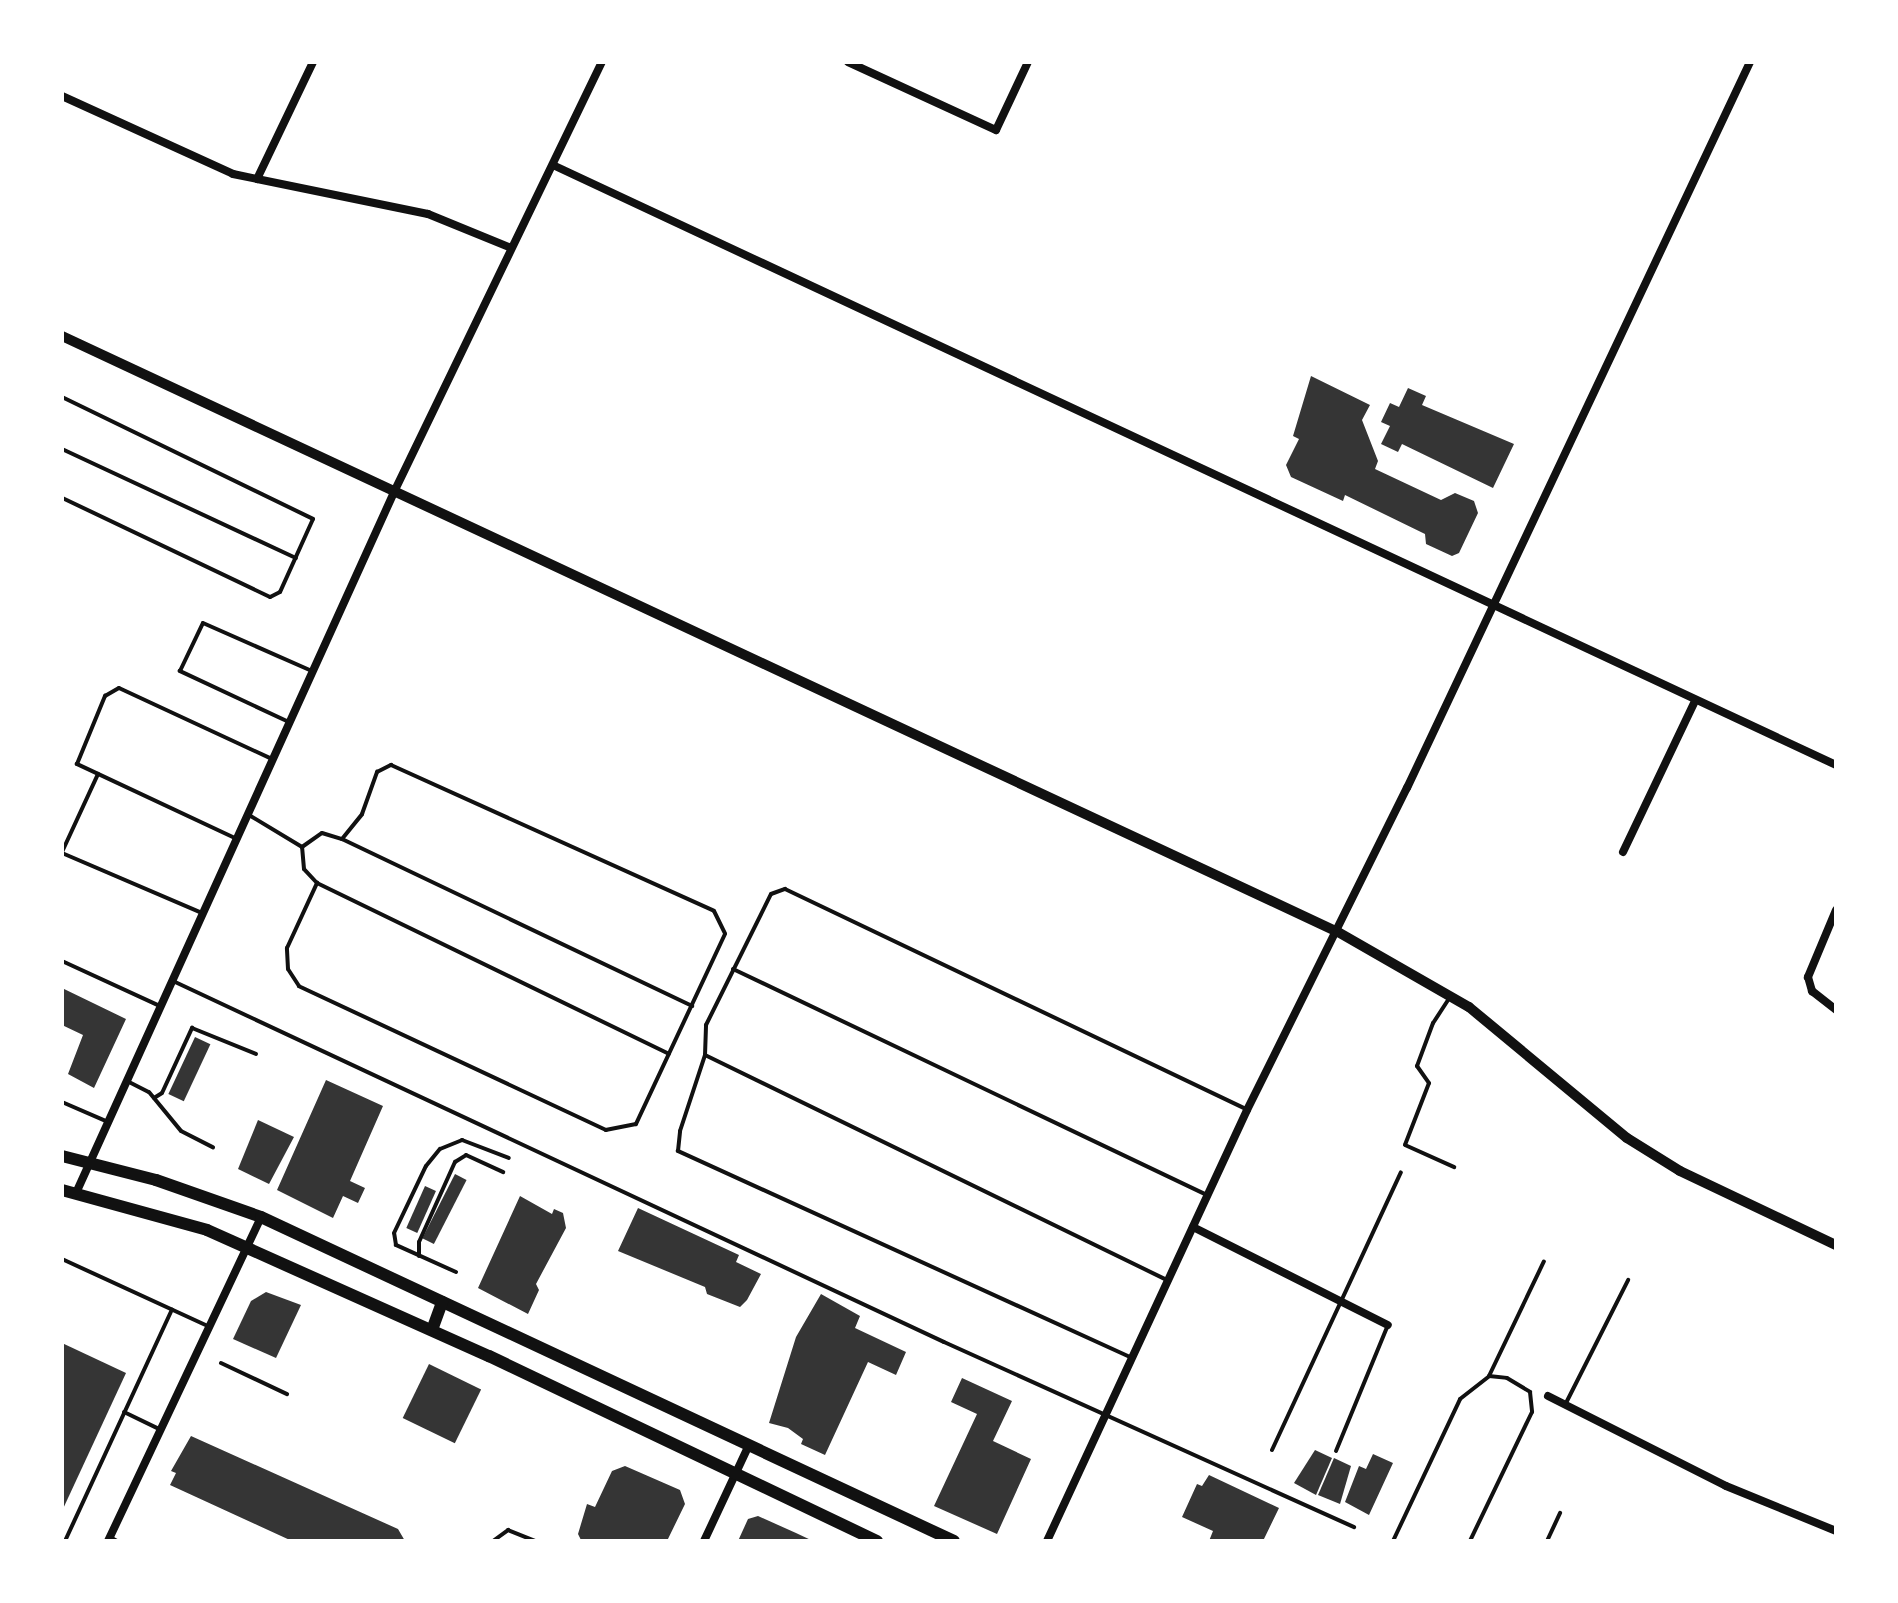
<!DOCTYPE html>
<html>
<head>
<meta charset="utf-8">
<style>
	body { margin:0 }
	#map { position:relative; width:1898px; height:1603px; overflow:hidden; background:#fff; font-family:"Public Sans",sans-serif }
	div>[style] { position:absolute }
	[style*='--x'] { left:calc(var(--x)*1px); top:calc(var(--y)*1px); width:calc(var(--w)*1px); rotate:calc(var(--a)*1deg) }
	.building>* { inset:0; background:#353535; transform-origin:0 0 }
	.service>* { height:4px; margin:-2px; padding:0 2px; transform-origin:2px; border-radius:2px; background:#111 }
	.minor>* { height:8px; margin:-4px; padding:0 4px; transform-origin:4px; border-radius:4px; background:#111 }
	.tertiary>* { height:10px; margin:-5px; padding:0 5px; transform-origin:5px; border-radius:5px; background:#111 }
	.primary>* { height:12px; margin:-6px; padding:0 6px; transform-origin:6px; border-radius:6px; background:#111 }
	span { translate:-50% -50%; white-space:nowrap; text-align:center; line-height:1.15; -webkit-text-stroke:8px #fff; paint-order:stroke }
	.frame { position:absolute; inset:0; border:64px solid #fff; pointer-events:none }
</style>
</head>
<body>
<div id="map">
	<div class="building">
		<i style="clip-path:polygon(1311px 376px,1370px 405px,1362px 420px,1378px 461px,1375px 469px,1441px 500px,1455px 493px,1474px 501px,1478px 513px,1459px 553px,1452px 556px,1426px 544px,1425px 534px,1345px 495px,1343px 501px,1291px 477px,1286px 465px,1299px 439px,1293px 436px)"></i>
		<i style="clip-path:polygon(1408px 388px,1426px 396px,1422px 405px,1514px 444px,1493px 488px,1402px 444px,1398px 452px,1381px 444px,1390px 426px,1381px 422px,1390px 403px,1399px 407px)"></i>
		<i style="clip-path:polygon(62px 988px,126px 1019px,94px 1088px,68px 1074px,83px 1035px,62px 1025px)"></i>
		<i style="left:195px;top:1037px;width:17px;height:63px;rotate:25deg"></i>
		<i style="clip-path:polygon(326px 1080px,383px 1106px,350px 1181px,365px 1188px,358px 1203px,343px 1196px,333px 1218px,277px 1190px)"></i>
		<i style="clip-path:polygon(258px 1120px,294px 1137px,269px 1184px,238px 1169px)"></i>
		<i style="left:455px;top:1174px;width:13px;height:72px;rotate:27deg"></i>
		<i style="left:425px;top:1186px;width:12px;height:46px;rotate:24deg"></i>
		<i style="clip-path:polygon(520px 1196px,552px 1214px,554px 1209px,563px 1213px,566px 1228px,536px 1284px,539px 1290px,528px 1314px,478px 1288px)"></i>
		<i style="clip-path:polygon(638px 1208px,739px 1255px,736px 1262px,761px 1274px,747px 1300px,740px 1307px,707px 1294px,705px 1287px,618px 1251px)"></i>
		<i style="clip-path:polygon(266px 1292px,301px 1305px,276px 1358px,233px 1339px,251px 1301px)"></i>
		<i style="clip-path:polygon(821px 1294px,860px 1316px,855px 1328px,906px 1352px,896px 1375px,868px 1362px,825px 1455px,801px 1444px,803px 1439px,788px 1428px,769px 1423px,796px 1337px)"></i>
		<i style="clip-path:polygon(62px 1343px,126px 1373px,62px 1511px)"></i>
		<i style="left:429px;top:1364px;width:58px;height:60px;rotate:26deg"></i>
		<i style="clip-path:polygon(962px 1378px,1012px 1401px,993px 1441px,1031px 1459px,997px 1534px,934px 1506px,977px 1414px,951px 1402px)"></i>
		<i style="clip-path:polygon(191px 1436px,398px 1529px,405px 1541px,292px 1541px,170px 1485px,176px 1473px,171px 1471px)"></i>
		<i style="clip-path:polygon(1315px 1450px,1332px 1458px,1316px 1495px,1294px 1483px)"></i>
		<i style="clip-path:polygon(1373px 1454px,1393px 1463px,1369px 1515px,1345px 1502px,1359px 1466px,1366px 1469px)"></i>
		<i style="clip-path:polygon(1334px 1458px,1351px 1466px,1340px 1504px,1318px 1495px)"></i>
		<i style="clip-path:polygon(625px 1466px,680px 1490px,685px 1504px,667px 1541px,581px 1540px,578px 1534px,587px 1504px,595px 1507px,612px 1471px)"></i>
		<i style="clip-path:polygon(1209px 1475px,1279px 1508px,1263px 1541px,1209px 1541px,1213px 1531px,1182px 1517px,1197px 1484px,1202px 1486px)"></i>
		<i style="clip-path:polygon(758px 1516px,796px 1533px,813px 1541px,738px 1541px,748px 1519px)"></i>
	</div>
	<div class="service">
		<i style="--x:62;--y:397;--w:279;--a:25.9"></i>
		<i style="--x:313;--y:519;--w:80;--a:114.3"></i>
		<i style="--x:280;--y:592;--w:11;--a:153"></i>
		<i style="--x:270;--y:597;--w:230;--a:-154.5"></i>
		<i style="--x:62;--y:449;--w:258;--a:25"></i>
		<i style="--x:291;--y:723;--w:123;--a:-154.9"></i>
		<i style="--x:180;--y:671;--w:53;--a:-64.4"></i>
		<i style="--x:203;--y:623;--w:119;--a:23.8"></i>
		<i style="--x:249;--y:815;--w:62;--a:31.1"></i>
		<i style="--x:302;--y:847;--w:24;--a:-35"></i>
		<i style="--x:322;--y:833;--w:21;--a:17"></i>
		<i style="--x:342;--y:839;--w:32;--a:-51"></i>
		<i style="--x:362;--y:814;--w:45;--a:-70.3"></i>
		<i style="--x:377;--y:772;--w:16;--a:-27"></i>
		<i style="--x:391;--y:765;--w:354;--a:24.3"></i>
		<i style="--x:714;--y:911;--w:25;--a:64"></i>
		<i style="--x:725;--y:934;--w:210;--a:115.1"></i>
		<i style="--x:636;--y:1124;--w:31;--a:169"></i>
		<i style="--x:606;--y:1130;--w:339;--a:-154.9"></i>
		<i style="--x:299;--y:986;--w:20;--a:-123"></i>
		<i style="--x:288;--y:969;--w:21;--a:-93"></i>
		<i style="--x:287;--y:948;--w:72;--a:-65.2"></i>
		<i style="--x:317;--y:883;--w:19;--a:-133"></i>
		<i style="--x:304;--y:869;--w:22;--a:-95"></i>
		<i style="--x:237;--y:839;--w:177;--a:-154.9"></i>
		<i style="--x:77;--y:764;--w:74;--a:-67.6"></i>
		<i style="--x:105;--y:696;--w:16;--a:-30"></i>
		<i style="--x:119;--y:688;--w:169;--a:24.9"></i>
		<i style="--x:342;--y:839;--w:388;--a:25.5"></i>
		<i style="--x:62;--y:852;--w:86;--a:-65.2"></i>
		<i style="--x:62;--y:853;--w:152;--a:23.2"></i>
		<i style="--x:317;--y:883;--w:391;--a:25.9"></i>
		<i style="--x:62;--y:961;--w:108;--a:24.7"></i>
		<i style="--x:733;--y:969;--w:523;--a:25.49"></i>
		<i style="--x:173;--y:981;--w:851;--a:25.09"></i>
		<i style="--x:944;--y:1342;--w:450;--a:24.3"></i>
		<i style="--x:1450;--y:997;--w:31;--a:123"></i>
		<i style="--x:1433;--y:1023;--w:46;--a:110.4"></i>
		<i style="--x:1417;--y:1066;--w:21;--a:55"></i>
		<i style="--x:1429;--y:1083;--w:66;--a:111.2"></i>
		<i style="--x:1405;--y:1145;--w:54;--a:24.2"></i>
		<i style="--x:705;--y:1055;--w:514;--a:25.97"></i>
		<i style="--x:129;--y:1082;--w:22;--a:27"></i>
		<i style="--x:149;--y:1092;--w:50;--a:50.6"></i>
		<i style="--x:181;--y:1131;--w:36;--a:27"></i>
		<i style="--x:154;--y:1098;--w:9;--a:-32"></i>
		<i style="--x:162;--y:1093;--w:72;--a:-65.2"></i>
		<i style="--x:192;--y:1028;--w:69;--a:22.1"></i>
		<i style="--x:62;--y:1102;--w:50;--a:23.5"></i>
		<i style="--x:419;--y:1256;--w:14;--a:-90"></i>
		<i style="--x:419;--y:1242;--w:88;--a:-65.8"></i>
		<i style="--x:455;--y:1162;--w:13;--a:-32"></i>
		<i style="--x:466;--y:1155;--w:41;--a:24.7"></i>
		<i style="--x:62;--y:1259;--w:161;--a:24.7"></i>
		<i style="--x:456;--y:1272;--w:66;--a:-155.8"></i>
		<i style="--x:396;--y:1245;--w:12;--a:-99"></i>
		<i style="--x:394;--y:1233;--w:74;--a:-64.5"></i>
		<i style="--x:426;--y:1166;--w:22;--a:-51"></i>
		<i style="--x:440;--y:1149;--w:24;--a:-22"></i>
		<i style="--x:462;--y:1140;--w:50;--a:21"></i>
		<i style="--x:1130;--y:1357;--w:497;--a:-155.5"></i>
		<i style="--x:678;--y:1151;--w:20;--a:-84"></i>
		<i style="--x:680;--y:1131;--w:80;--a:-71.8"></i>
		<i style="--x:705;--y:1055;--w:30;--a:-88"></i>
		<i style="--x:706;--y:1025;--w:146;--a:-63.6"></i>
		<i style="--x:771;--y:894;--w:15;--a:-20"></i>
		<i style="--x:785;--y:889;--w:511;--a:25.51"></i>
		<i style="--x:221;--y:1363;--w:73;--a:25.2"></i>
		<i style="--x:1489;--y:1376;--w:127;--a:-64.4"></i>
		<i style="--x:1566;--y:1403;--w:138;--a:-63.2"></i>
		<i style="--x:124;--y:1412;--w:41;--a:25.9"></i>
		<i style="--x:1272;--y:1450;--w:306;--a:-65.1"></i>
		<i style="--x:1336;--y:1451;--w:136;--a:-67.6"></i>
		<i style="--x:110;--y:1537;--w:8;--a:30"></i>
		<i style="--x:65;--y:1541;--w:255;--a:-65.2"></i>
		<i style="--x:493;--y:1541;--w:19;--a:-36"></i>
		<i style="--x:508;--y:1530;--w:29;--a:22"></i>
		<i style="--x:1393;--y:1541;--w:157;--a:-64.7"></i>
		<i style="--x:1460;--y:1399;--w:37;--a:-38"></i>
		<i style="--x:1489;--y:1376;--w:18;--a:6"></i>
		<i style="--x:1507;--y:1378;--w:27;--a:31"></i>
		<i style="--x:1530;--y:1392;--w:20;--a:84"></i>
		<i style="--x:1532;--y:1412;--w:143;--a:115.7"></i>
		<i style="--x:1547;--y:1541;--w:31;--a:-65"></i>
	</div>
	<div class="minor">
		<i style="--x:848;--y:62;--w:163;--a:24.7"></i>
		<i style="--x:996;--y:130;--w:75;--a:-64.8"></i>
		<i style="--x:62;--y:96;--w:188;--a:24.5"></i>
		<i style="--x:233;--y:174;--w:199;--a:11.6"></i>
		<i style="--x:428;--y:214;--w:87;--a:22.2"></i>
		<i style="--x:555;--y:166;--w:1414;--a:25.06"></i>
		<i style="--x:257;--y:179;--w:130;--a:-64.4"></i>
		<i style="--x:1623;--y:852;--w:167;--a:-64.5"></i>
		<i style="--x:1836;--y:910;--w:73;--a:112.7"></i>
		<i style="--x:1808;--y:977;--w:15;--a:74"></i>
		<i style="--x:1812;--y:991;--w:31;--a:38"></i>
		<i style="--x:76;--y:1193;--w:772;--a:-65.59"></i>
		<i style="--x:395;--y:490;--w:475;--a:-64.2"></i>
		<i style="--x:1193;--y:1227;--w:218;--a:26.7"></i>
		<i style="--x:1548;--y:1396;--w:199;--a:26.8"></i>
		<i style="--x:1726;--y:1486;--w:119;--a:22.2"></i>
		<i style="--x:108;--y:1541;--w:358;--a:-64.7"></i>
		<i style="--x:704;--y:1541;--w:106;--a:-64.9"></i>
		<i style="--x:1047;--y:1541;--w:475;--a:-65.1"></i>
		<i style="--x:1247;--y:1110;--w:360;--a:-63.6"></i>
		<i style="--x:1407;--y:788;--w:803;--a:-64.71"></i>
	</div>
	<div class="tertiary">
		<i style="--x:62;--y:336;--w:1408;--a:25.04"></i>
		<i style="--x:1338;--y:932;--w:151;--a:29.8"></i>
		<i style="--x:1469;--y:1007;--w:205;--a:39.7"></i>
		<i style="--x:1627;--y:1138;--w:62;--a:31.9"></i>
		<i style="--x:1680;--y:1171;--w:173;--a:25.4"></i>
	</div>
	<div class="primary">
		<i style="--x:62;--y:1156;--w:97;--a:14.3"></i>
		<i style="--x:156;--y:1180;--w:111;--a:19.4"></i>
		<i style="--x:261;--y:1217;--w:765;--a:25.06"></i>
		<i style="--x:62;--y:1190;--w:150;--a:15.4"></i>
		<i style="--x:207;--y:1230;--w:309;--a:24.1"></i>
		<i style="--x:489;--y:1356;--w:430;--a:25.5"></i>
		<i style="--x:432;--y:1330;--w:30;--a:-70"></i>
	</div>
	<div class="frame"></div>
</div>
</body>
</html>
